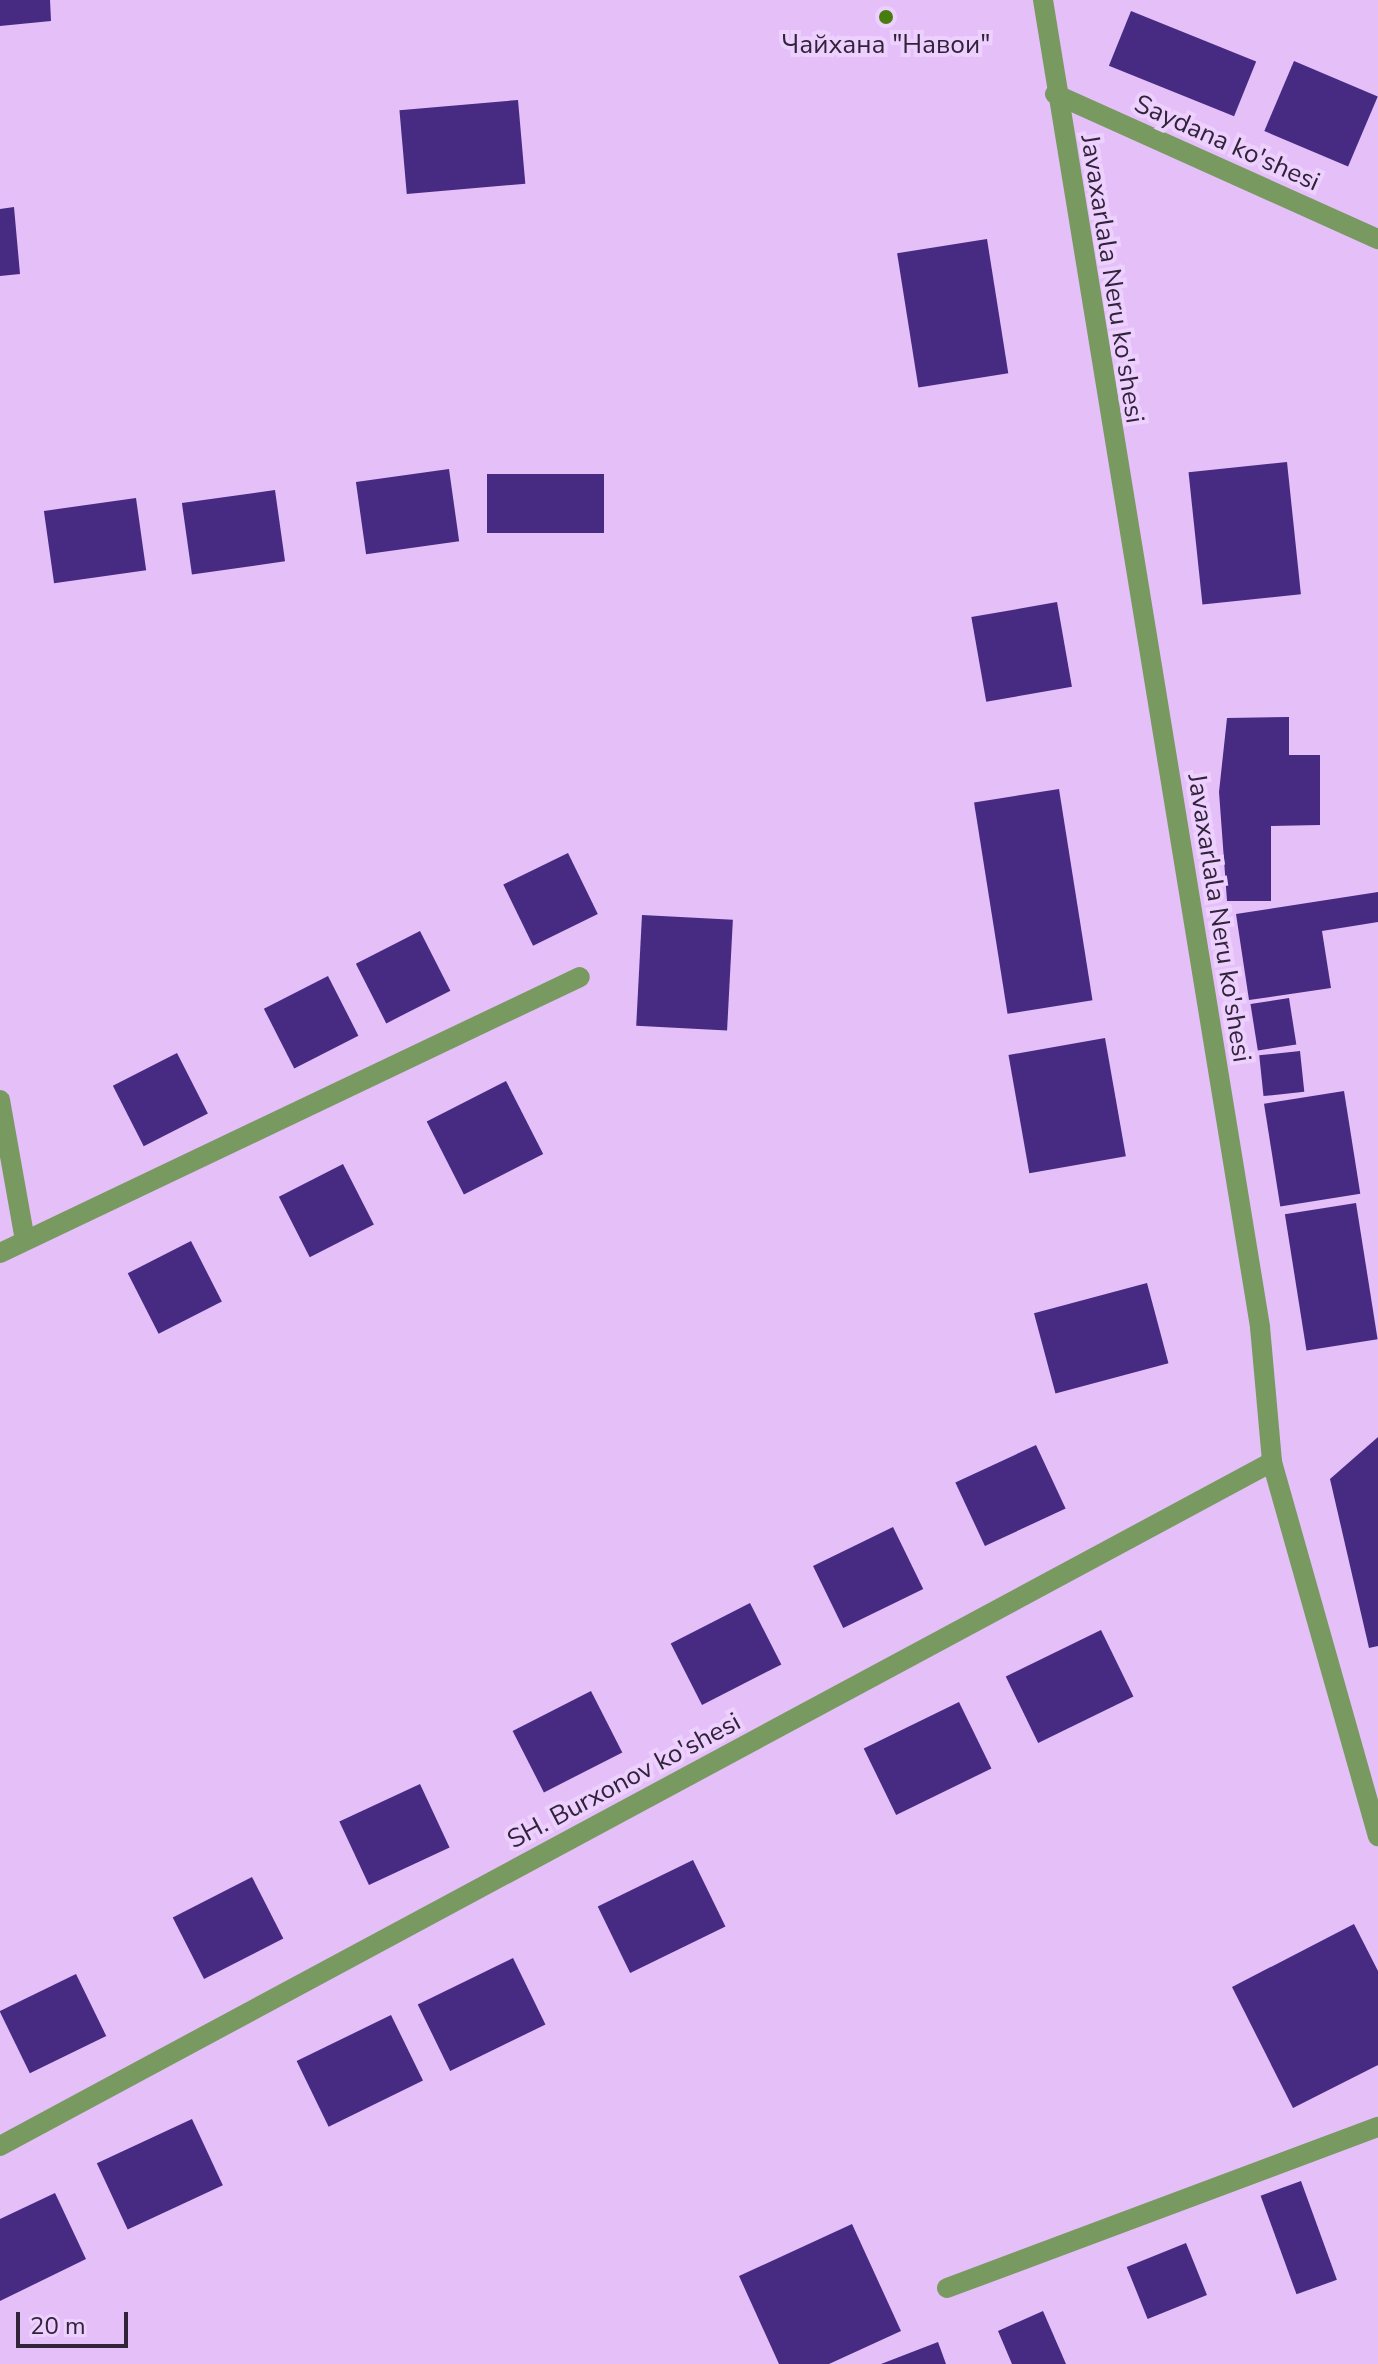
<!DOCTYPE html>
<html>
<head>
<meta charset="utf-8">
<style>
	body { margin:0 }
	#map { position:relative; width:1378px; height:2364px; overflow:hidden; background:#e4bff8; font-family:"Nunito Sans",sans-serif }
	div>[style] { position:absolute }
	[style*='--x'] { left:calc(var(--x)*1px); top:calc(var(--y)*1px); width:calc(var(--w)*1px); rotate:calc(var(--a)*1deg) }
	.building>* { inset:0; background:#472b82; transform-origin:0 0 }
	.service>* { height:20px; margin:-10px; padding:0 10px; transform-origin:10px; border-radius:10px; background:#789a61 }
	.minor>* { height:20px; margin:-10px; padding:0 10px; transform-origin:10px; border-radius:10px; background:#789a61 }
	.tertiary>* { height:20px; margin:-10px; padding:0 10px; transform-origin:10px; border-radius:10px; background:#789a61 }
	.dots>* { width:22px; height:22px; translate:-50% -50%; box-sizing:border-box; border:4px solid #edd0fe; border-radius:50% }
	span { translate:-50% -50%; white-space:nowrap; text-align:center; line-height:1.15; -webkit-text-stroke:8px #edd0fe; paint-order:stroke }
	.poi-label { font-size:26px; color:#312339 }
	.street-label { font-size:26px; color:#312339 }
	.scale { position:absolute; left:16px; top:2312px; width:112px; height:36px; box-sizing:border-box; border:4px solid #312339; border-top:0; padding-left:10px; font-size:24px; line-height:28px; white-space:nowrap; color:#312339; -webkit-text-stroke:6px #edd0fe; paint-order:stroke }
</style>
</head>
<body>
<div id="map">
	<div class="building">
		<i style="clip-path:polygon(0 0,50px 0,51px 21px,0 26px)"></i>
		<i style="left:1131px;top:11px;width:135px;height:59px;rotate:22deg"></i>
		<i style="left:1294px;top:61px;width:91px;height:76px;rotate:23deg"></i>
		<i style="left:518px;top:100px;width:84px;height:119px;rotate:85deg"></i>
		<i style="clip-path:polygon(14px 207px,20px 274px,0 276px,0 209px)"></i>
		<i style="left:987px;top:239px;width:136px;height:91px;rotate:81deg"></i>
		<i style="left:1287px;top:462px;width:133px;height:99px;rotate:84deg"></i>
		<i style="left:449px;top:469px;width:73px;height:94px;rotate:82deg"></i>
		<i style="left:604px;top:474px;width:59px;height:117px;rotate:90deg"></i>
		<i style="left:275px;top:490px;width:72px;height:94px;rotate:82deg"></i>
		<i style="left:136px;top:498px;width:73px;height:93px;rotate:82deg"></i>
		<i style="left:1057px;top:602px;width:86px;height:87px;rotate:80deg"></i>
		<i style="clip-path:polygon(1289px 717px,1289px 755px,1320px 755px,1320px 825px,1271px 826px,1271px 901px,1227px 901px,1219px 792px,1227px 718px)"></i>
		<i style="left:1059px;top:789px;width:214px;height:86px;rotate:81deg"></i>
		<i style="left:568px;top:853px;width:68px;height:72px;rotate:64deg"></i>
		<i style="clip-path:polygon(1378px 892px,1378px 922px,1322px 931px,1331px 988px,1249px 1000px,1236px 914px)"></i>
		<i style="left:642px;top:915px;width:91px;height:111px;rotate:3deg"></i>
		<i style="left:420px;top:931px;width:67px;height:72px;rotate:63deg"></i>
		<i style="left:328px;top:976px;width:67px;height:72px;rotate:63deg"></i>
		<i style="left:1289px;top:998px;width:47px;height:39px;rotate:81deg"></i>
		<i style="left:1105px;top:1038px;width:120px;height:98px;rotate:80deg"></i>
		<i style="left:1300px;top:1051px;width:41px;height:41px;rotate:84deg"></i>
		<i style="left:177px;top:1053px;width:68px;height:72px;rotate:63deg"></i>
		<i style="left:506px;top:1081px;width:82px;height:89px;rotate:63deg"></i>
		<i style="left:1344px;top:1091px;width:104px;height:81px;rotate:81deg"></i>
		<i style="left:343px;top:1164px;width:68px;height:72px;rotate:63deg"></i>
		<i style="left:1356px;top:1203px;width:138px;height:72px;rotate:81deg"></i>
		<i style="left:191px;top:1241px;width:68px;height:71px;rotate:63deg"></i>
		<i style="left:1147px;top:1283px;width:83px;height:117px;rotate:75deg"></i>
		<i style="clip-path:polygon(1378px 1437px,1378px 1646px,1369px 1648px,1330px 1479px)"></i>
		<i style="left:1036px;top:1445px;width:70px;height:89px;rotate:65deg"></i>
		<i style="left:893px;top:1527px;width:69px;height:89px;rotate:64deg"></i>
		<i style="left:750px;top:1603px;width:69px;height:89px;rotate:63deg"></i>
		<i style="left:1101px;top:1630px;width:74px;height:106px;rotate:64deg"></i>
		<i style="left:591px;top:1691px;width:69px;height:88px;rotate:63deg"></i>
		<i style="left:959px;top:1702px;width:74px;height:106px;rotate:64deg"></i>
		<i style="left:420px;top:1784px;width:70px;height:89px;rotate:65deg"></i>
		<i style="left:693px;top:1860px;width:74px;height:106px;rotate:64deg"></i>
		<i style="left:252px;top:1877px;width:69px;height:89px;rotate:63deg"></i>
		<i style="clip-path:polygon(1354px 1924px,1378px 1971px,1378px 2065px,1293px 2108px,1232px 1987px)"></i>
		<i style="left:513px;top:1958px;width:74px;height:106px;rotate:64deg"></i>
		<i style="left:76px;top:1974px;width:69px;height:85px;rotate:64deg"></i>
		<i style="left:391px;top:2015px;width:73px;height:105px;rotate:64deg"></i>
		<i style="left:192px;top:2119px;width:73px;height:105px;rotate:65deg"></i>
		<i style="left:1301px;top:2181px;width:105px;height:43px;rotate:70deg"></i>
		<i style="clip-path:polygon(55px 2193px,86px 2259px,0 2301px,0 2219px)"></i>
		<i style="clip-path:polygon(852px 2224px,901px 2331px,829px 2364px,779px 2364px,739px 2276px)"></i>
		<i style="left:1186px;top:2243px;width:56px;height:64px;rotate:68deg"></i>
		<i style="clip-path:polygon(1043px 2311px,1066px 2364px,1012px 2364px,998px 2331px)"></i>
		<i style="clip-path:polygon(938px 2342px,946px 2364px,881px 2364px)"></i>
	</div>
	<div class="service">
		<i style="--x:947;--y:2288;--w:460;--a:-20.5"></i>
	</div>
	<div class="minor">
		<i style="--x:1055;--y:94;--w:354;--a:24.2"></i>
		<i style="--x:0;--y:1100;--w:142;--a:79.9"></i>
		<i style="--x:0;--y:1253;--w:642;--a:-25.45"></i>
		<i style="--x:0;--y:2146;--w:1444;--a:-28.27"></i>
	</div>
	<div class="tertiary">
		<i style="--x:1043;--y:0;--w:1345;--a:80.71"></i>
		<i style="--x:1260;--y:1327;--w:136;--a:84.9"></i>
		<i style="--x:1272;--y:1462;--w:389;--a:74.2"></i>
	</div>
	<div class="dots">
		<i style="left:886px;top:17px;background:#477c0f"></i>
	</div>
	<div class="poi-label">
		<span style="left:886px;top:45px">Чайхана "Навои"</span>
	</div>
	<div class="street-label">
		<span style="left:1227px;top:143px;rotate:24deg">Saydana ko'shesi</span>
		<span style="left:1112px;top:279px;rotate:81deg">Javaxarlala Neru ko'shesi</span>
		<span style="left:1219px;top:918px;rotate:81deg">Javaxarlala Neru ko'shesi</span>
		<span style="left:624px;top:1781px;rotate:-28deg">SH. Burxonov ko'shesi</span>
	</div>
	<div class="scale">20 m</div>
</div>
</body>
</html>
